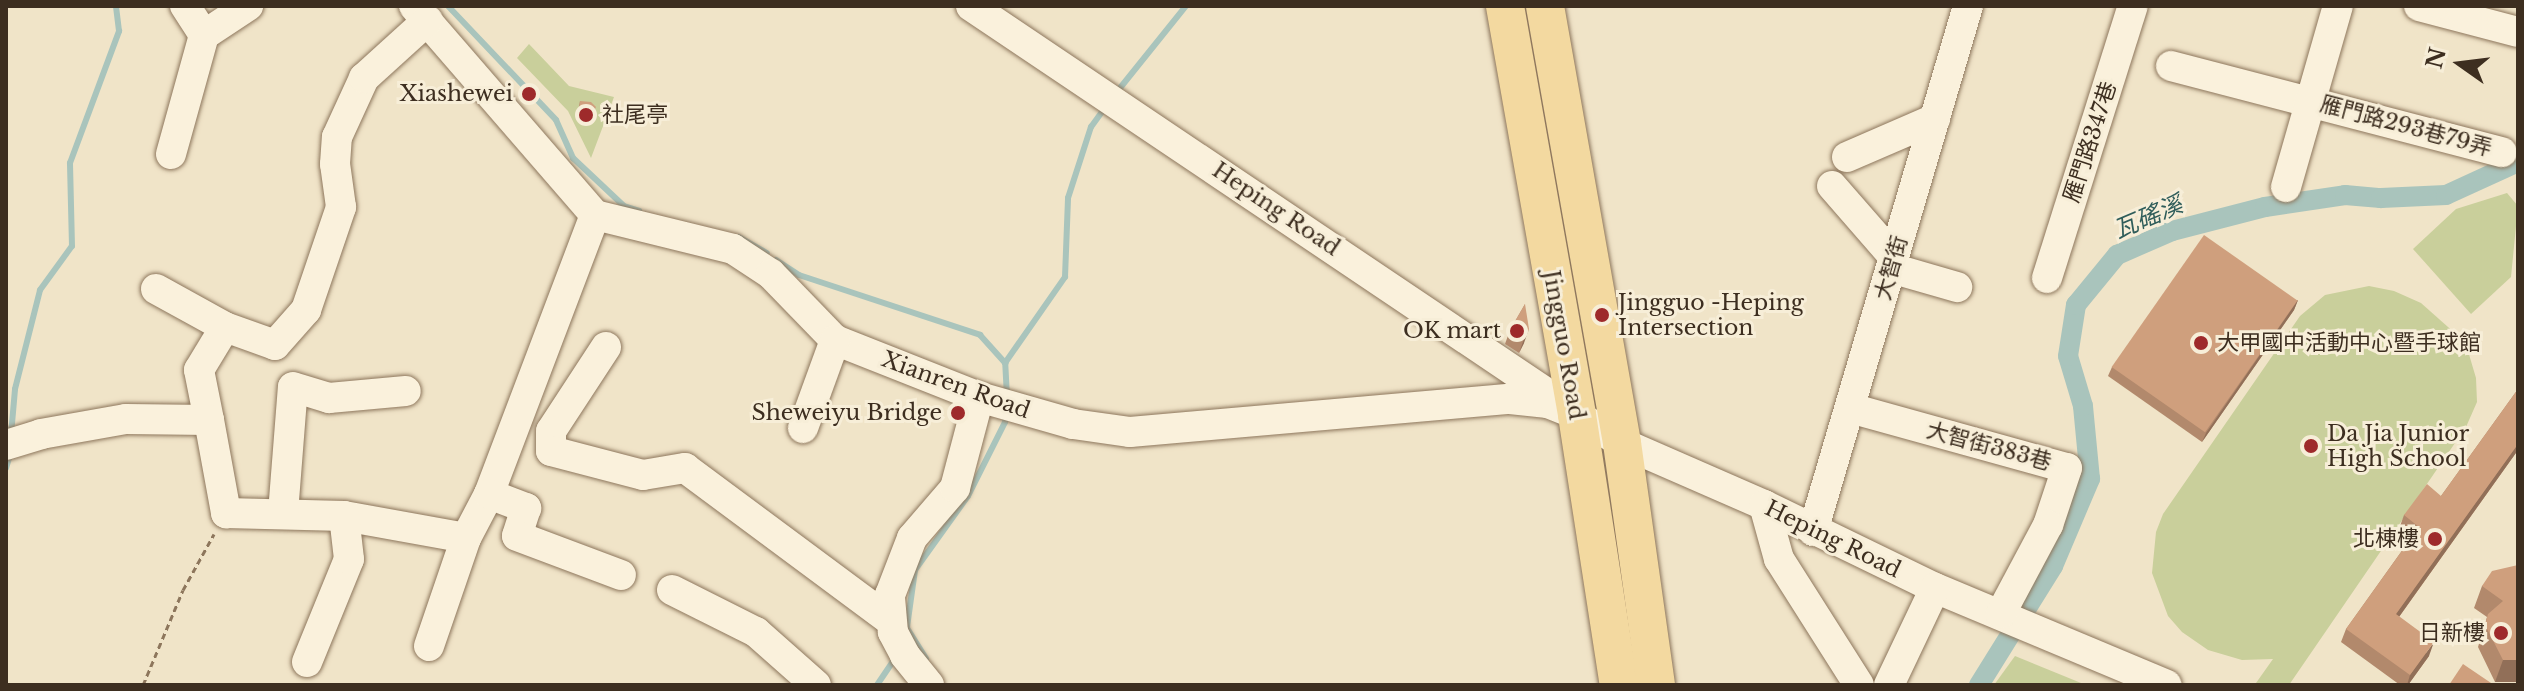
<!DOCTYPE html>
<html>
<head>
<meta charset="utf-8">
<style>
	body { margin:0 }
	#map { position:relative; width:2524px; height:691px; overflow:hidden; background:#f0e4c8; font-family:"Libre Baskerville","Noto Sans TC",serif }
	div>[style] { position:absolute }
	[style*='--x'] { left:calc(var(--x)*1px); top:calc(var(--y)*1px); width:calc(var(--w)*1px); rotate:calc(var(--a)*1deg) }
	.green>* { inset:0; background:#c9cf9b }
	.stream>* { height:6px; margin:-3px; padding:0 3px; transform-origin:3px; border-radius:3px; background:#a9c4bc }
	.canal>* { height:20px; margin:-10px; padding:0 10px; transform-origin:10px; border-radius:10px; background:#a9c4bc }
	.path>* { height:3px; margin-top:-1.5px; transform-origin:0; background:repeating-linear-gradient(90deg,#8d765c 0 6px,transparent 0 10px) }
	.roads { filter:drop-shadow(0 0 2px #8d765c) drop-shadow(0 0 2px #8d765c) }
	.minor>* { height:30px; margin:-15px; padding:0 15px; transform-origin:15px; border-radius:15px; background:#faf1dc }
	.major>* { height:38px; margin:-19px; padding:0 19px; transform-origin:19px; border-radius:19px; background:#f3d9a0 }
	.wall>* { inset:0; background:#b2896c }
	.shaded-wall>* { inset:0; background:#916f58 }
	.building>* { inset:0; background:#cf9f7d; transform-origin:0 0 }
	.dots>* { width:22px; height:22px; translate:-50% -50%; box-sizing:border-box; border:4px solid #f7eed8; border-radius:50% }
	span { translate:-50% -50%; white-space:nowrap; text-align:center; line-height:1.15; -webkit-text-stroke:6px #f7eed8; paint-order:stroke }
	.poi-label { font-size:22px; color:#3d2e20 }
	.right { translate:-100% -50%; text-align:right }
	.left { translate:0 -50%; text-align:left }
	.street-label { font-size:22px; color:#3d2e20 }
	.water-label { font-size:24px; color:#2f5d5a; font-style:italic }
	.frame { position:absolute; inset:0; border:8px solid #3d2e20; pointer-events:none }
	.north { position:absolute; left:2420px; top:24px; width:80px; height:80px; -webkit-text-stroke:6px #f7eed8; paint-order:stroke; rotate:284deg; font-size:22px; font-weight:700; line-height:32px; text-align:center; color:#3d2e20 }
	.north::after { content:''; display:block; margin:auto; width:28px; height:36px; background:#3d2e20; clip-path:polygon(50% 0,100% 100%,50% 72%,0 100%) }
</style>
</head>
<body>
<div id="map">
	<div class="green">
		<i style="clip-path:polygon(529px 44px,569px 86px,614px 97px,591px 158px,568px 111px,517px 58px)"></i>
		<i style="clip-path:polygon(2507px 193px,2518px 206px,2511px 277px,2471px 314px,2413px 249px,2456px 209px)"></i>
		<i style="clip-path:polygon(2369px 286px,2394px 291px,2421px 303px,2457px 335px,2468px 351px,2476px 378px,2477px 402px,2466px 427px,2289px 685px,2258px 685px,2256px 683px,2273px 659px,2242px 660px,2208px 650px,2182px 632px,2168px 616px,2152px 573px,2156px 532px,2163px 514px,2300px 316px,2325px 295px)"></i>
		<i style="clip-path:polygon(2015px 656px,2086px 685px,1994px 685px)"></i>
	</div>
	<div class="stream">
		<i style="--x:448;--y:6;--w:157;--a:46.5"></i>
		<i style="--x:556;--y:120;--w:42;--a:65.9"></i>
		<i style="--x:573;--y:158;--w:70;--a:43.3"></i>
		<i style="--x:624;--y:206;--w:16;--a:18"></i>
		<i style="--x:1116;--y:93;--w:112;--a:-51.2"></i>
		<i style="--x:739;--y:237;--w:32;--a:30"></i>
		<i style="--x:776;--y:260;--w:27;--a:33"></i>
		<i style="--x:799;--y:275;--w:191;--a:18.3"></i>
		<i style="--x:980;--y:335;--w:38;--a:48"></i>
		<i style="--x:1007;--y:397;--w:34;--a:-93"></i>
		<i style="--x:1005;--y:363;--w:105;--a:-55.1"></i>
		<i style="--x:1065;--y:277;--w:79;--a:-87.8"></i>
		<i style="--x:1068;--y:198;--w:75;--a:-72.1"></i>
		<i style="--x:1091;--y:127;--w:24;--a:-54"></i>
		<i style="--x:11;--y:435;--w:46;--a:-85"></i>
		<i style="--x:15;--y:389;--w:102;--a:-75.8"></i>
		<i style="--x:40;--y:290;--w:54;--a:-54"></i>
		<i style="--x:72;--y:246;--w:83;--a:-91.4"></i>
		<i style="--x:70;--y:163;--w:141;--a:-69.6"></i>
		<i style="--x:119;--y:31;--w:25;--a:-97"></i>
		<i style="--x:6;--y:468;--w:14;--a:-73"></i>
		<i style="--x:907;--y:627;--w:58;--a:-82"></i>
		<i style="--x:915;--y:570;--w:91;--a:-54.4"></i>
		<i style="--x:968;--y:496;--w:83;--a:-63.4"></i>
		<i style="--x:1005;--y:422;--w:10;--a:-84"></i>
		<i style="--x:907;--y:628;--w:36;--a:58"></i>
		<i style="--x:877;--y:685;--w:32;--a:-56"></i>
	</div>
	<div class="canal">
		<i style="--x:1979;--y:685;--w:140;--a:-58.1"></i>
		<i style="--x:2053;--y:566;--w:95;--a:-67"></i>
		<i style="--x:2090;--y:479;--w:73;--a:-95.5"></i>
		<i style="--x:2083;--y:406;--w:52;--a:-106.7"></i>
		<i style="--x:2068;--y:356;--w:52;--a:-81.1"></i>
		<i style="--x:2076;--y:305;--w:65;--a:-50.6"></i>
		<i style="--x:2117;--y:255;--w:60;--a:-23.6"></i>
		<i style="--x:2172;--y:231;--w:96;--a:-14.5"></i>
		<i style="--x:2265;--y:207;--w:81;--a:-8.5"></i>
		<i style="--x:2345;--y:195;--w:36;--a:5"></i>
		<i style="--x:2381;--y:198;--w:65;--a:-2.6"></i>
		<i style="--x:2446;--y:195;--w:79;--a:-24.6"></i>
	</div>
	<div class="path">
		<i style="--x:143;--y:685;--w:103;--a:-67.2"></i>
		<i style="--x:183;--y:590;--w:64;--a:-61"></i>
	</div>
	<div class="roads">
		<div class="minor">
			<i style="--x:414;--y:6;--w:276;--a:49.1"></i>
			<i style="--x:595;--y:215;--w:142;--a:13.8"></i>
			<i style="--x:733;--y:249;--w:45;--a:33.3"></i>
			<i style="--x:771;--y:274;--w:92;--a:45.9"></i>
			<i style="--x:835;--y:340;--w:155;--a:21.6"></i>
			<i style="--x:979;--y:397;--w:98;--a:16"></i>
			<i style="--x:1073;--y:424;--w:58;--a:8"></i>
			<i style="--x:1130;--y:432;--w:381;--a:-5"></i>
			<i style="--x:1510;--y:399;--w:38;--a:6"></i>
			<i style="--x:1548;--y:403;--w:31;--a:22"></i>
			<i style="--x:1577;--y:415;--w:53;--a:31.9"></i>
			<i style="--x:1622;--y:443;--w:155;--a:23.6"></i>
			<i style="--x:1764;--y:505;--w:190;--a:25.9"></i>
			<i style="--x:1935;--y:588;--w:251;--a:22.7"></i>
			<i style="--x:971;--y:6;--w:706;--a:33.92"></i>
			<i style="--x:2419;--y:6;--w:102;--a:14.7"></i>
			<i style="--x:204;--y:35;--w:53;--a:-33.4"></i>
			<i style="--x:2171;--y:66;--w:342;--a:14.6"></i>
			<i style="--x:171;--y:154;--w:123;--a:-74.5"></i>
			<i style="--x:204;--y:35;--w:35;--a:-123"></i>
			<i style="--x:1847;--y:157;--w:96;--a:-23.4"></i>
			<i style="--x:1832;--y:186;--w:94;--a:48.9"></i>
			<i style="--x:2286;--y:187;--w:188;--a:-74"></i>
			<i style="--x:1891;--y:268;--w:69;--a:16.1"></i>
			<i style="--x:2047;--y:278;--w:285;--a:-72.5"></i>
			<i style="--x:156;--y:289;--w:79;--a:28.8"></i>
			<i style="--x:606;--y:347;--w:100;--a:123.2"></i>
			<i style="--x:551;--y:431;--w:20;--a:90"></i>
			<i style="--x:551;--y:451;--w:95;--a:14.6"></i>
			<i style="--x:643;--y:475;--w:43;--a:-9.5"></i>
			<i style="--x:685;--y:468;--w:255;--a:36.6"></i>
			<i style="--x:1850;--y:408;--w:225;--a:15.5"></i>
			<i style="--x:2067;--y:468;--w:60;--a:108.4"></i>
			<i style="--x:2048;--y:525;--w:100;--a:118.1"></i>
			<i style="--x:209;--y:420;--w:51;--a:-101.3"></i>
			<i style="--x:199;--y:370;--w:50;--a:-58.8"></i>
			<i style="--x:225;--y:327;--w:53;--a:19.8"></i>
			<i style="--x:275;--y:345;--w:47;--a:-48.5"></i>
			<i style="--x:306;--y:310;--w:109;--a:-71.2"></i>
			<i style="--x:341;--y:207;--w:43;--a:-97.9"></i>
			<i style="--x:335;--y:164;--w:27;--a:-86"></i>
			<i style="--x:337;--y:137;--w:65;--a:-65.4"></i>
			<i style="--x:364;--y:78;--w:86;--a:-42.2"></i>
			<i style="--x:803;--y:428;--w:94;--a:-70"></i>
			<i style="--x:6;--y:445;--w:37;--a:-17"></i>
			<i style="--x:41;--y:434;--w:86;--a:-10"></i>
			<i style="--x:126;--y:419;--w:83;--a:0.7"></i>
			<i style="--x:209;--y:420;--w:95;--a:79.6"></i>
			<i style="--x:226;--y:513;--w:118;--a:1.5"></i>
			<i style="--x:344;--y:516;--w:124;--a:10.2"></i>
			<i style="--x:466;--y:538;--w:50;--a:-62.4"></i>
			<i style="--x:489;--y:494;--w:298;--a:-69.2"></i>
			<i style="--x:489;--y:494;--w:40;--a:21"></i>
			<i style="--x:526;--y:508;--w:29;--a:108"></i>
			<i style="--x:517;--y:536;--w:111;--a:20.6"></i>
			<i style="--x:1764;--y:505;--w:56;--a:74.5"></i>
			<i style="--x:1779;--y:559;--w:149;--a:57.6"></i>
			<i style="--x:283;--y:513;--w:126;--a:-85.5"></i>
			<i style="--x:293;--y:387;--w:38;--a:17"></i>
			<i style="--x:329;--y:398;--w:77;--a:-5.2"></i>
			<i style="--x:1813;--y:531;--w:547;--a:-73.55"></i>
			<i style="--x:672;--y:590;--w:94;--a:26.6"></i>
			<i style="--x:756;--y:632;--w:80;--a:41.5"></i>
			<i style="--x:429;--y:646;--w:114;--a:-71.1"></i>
			<i style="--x:307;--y:662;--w:111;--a:-67.8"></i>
			<i style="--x:349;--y:559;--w:43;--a:-96.6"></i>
			<i style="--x:929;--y:685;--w:38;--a:-129"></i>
			<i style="--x:905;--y:655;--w:26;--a:-118"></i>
			<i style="--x:893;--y:632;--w:37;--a:-95"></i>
			<i style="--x:890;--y:595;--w:61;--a:-68.9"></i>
			<i style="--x:912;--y:538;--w:66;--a:-49.3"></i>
			<i style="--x:955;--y:488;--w:94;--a:-75.2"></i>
			<i style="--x:1889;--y:685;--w:107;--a:-64.6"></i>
		</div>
		<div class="major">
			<i style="--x:1505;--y:6;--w:415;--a:80"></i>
			<i style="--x:1577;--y:415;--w:273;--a:81.2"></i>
			<i style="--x:1545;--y:6;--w:444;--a:80"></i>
			<i style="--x:1622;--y:443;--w:244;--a:82"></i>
		</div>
	</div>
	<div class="wall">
		<i style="clip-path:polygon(580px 101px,595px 112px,588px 123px,577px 117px)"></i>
		<i style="clip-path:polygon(2298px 300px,2294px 310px,2202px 442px,2108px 376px,2112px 367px)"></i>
		<i style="clip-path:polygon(1525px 304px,1524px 343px,1519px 353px,1505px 344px,1510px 330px)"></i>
		<i style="clip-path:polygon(2518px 389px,2518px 450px,2399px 617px,2429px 656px,2408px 685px,2400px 685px,2341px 642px,2346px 629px,2411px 538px,2399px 529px,2404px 515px,2441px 496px)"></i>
		<i style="clip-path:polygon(2518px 565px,2518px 682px,2495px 682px,2478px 647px,2487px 617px,2474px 608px,2482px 586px)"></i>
	</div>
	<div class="shaded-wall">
		<i style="clip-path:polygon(2298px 300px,2294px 310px,2202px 442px,2206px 433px)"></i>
		<i style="clip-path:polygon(1529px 329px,1524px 343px,1519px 353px,1524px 339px)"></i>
		<i style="clip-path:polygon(2518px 444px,2518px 450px,2391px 628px,2396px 614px)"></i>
		<i style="clip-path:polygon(2434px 642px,2429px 656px,2408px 685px,2407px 685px,2410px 675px)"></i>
		<i style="clip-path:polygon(2503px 660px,2518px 660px,2518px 682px,2495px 682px)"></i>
	</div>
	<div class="building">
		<i style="clip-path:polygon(580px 101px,591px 102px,596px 107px,590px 118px,579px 112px)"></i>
		<i style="left:2204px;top:235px;width:114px;height:161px;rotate:35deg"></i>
		<i style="clip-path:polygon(1525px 304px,1529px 329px,1524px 339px,1510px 330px)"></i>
		<i style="clip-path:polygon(2518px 389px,2518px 444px,2396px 614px,2434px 642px,2410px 675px,2346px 629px,2419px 527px,2404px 515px,2427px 484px,2441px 496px)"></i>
		<i style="clip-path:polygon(2518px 565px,2518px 660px,2503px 660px,2485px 625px,2488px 614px,2503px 601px,2482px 586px,2492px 571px)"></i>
		<i style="clip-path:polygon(2463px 664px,2494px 685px,2449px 685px)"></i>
	</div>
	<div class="dots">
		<i style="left:529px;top:94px;background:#9e2a2b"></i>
		<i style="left:586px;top:115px;background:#9e2a2b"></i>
		<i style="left:1602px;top:315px;background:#9e2a2b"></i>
		<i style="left:1517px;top:331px;background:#9e2a2b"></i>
		<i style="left:2201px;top:343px;background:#9e2a2b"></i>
		<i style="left:958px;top:413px;background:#9e2a2b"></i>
		<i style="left:2311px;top:446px;background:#9e2a2b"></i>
		<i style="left:2435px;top:539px;background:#9e2a2b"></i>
		<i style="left:2501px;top:633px;background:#9e2a2b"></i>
	</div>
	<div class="poi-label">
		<span class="right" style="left:513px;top:94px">Xiashewei</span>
		<span class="left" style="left:602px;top:115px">社尾亭</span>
		<span class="left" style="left:1618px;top:315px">Jingguo -Heping<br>Intersection</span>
		<span class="right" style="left:1501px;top:331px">OK mart</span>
		<span class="left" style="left:2217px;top:343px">大甲國中活動中心暨手球館</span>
		<span class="right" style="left:942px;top:413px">Sheweiyu Bridge</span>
		<span class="left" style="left:2327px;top:446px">Da Jia Junior<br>High School</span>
		<span class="right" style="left:2419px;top:539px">北棟樓</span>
		<span class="right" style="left:2485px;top:633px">日新樓</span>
	</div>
	<div class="street-label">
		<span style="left:2406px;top:126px;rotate:15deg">雁門路293巷79弄</span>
		<span style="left:2090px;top:142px;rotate:-72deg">雁門路347巷</span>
		<span style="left:1276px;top:209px;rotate:34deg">Heping Road</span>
		<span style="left:1891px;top:268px;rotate:-74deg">大智街</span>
		<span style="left:1564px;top:345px;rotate:80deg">Jingguo Road</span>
		<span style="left:956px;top:385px;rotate:20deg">Xianren Road</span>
		<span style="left:1989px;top:446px;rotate:15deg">大智街383巷</span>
		<span style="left:1833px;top:539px;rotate:26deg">Heping Road</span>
	</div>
	<div class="water-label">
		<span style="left:2148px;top:217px;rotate:-23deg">瓦磘溪</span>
	</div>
	<div class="frame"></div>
	<div class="north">N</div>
</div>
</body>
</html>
